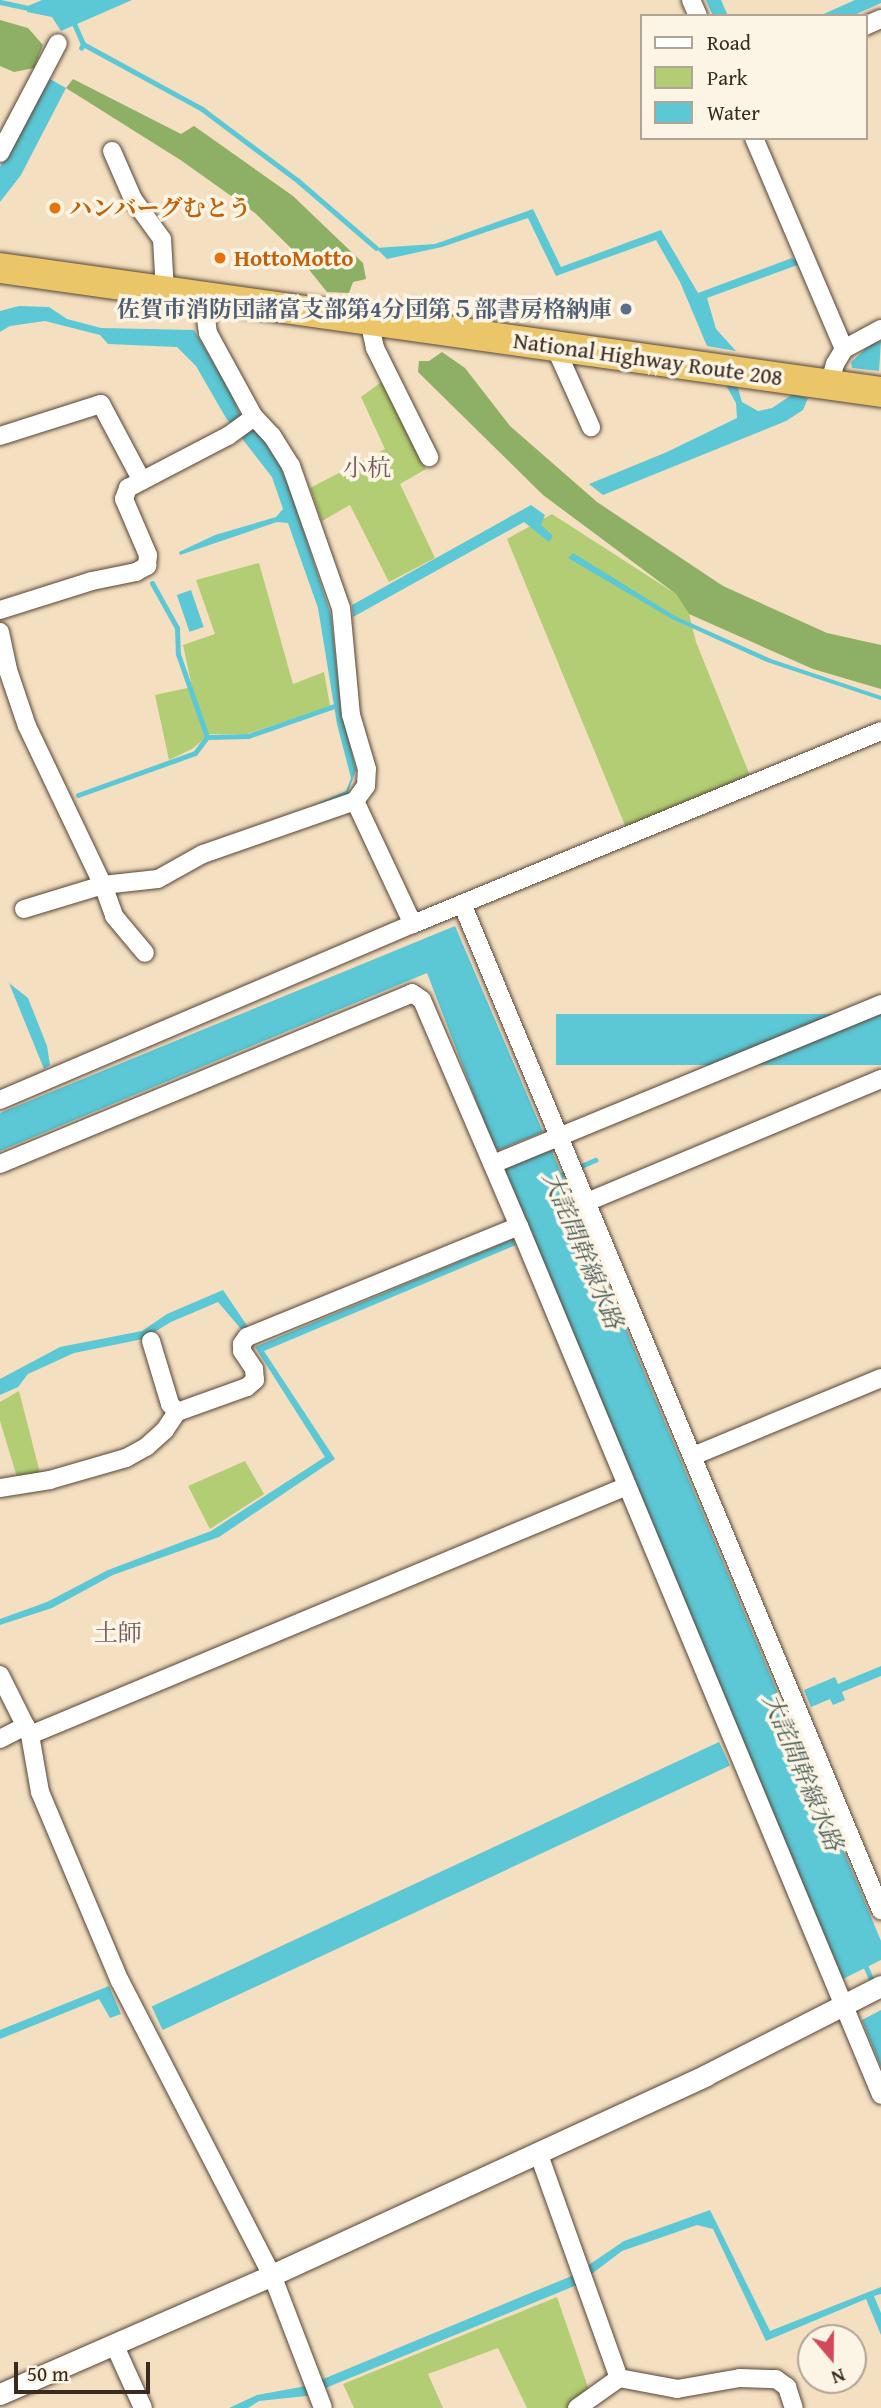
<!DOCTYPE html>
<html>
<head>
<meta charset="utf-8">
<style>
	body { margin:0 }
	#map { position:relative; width:881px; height:2408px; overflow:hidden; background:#f4dfc1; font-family:"Gentium Book Plus","Noto Serif JP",serif }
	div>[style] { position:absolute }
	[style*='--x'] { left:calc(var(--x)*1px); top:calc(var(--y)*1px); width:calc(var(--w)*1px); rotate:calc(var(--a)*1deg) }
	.green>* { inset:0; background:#b2cd73 }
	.forest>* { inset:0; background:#8db065 }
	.water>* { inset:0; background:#5cc7d5; transform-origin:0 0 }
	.stream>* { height:5px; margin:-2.5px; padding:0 2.5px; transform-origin:2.5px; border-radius:2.5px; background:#5cc7d5 }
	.roads { filter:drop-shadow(0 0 2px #574536) drop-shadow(0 0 2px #574536) }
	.minor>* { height:18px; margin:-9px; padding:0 9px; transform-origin:9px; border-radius:9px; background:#fff }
	.tertiary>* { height:21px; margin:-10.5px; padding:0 10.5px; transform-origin:10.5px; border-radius:10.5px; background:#fff }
	.trunk>* { height:30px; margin:-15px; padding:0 15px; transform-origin:15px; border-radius:15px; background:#ebc669 }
	.dots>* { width:19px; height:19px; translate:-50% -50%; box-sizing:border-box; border:4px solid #fcf5e5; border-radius:50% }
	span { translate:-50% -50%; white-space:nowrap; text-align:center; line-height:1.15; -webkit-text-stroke:7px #fcf5e5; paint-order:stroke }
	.food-label { font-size:23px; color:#c56008; font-weight:700 }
	.left { translate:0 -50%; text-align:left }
	.service-label { font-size:23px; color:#4e5e75; font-weight:700 }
	.right { translate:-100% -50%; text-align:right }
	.street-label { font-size:23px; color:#3b2a1e }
	.neighbourhood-label { font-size:24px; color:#735a5d }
	.water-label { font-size:24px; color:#455955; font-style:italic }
	.legend { position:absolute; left:640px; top:14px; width:228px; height:126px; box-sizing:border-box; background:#fcf5e5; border:2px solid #afa495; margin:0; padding:9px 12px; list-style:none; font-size:21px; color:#3b2a1e }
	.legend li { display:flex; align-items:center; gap:14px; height:35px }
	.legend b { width:35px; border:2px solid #afa495 }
	.north { position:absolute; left:797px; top:2324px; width:70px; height:70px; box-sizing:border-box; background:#fcf5e5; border:2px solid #afa495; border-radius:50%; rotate:160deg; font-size:19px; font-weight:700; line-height:28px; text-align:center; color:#3b2a1e }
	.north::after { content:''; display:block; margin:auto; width:24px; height:32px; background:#d1495b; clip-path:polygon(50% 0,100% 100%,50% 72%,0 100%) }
	.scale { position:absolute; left:14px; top:2362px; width:136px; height:32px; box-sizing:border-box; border:4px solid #3b2a1e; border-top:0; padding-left:9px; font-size:21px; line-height:24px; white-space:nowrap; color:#3b2a1e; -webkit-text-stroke:5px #fcf5e5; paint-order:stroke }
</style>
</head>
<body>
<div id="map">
	<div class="green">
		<i style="clip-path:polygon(384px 380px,426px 469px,400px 484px,435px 558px,389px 582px,350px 505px,322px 521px,310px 488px,385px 449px,361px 397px)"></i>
		<i style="clip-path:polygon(552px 514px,676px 594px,689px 614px,696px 642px,751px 778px,627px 830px,507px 539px)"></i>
		<i style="clip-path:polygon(259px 563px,293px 684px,324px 672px,330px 706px,247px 734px,210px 734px,192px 749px,169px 760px,155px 695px,192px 687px,183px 645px,215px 634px,196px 580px)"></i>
		<i style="clip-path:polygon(19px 1391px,40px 1473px,17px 1477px,0 1421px,0 1402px)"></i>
		<i style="clip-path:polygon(245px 1461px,264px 1494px,210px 1529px,188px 1486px)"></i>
		<i style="clip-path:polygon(557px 2297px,590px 2393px,566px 2408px,527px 2408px,498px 2348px,428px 2374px,443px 2408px,354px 2408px,343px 2384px)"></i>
	</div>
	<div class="forest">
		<i style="clip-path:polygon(0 20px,28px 28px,43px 45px,34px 68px,14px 72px,0 66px)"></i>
		<i style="clip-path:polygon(73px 79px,181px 134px,194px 126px,293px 196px,363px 263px,366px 279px,353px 282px,349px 293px,327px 292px,294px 251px,255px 213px,182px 161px,66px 88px)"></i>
		<i style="clip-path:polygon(442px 352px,465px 368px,510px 426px,597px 502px,723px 586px,827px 633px,881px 645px,881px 689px,813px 669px,689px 614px,676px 594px,543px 495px,418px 372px,419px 361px,429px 361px)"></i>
	</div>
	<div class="water">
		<i style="clip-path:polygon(42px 0,132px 0,61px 31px,52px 17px,27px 12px,28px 6px)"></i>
		<i style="clip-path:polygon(706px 0,721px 0,728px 16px,713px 16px)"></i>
		<i style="clip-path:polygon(855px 0,881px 0,881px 3px,852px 16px,819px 16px)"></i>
		<i style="clip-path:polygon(50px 79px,66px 88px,21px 175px,0 202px,0 167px)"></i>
		<i style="clip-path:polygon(533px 209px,561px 267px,661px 230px,698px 293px,792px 258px,800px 264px,707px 298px,716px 329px,736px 351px,707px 346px,680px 282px,656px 240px,556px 276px,528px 218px,442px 247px,387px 259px,376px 248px,435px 244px)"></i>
		<i style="clip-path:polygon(19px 306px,49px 307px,67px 319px,101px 328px,194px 330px,230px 391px,242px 420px,261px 435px,276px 457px,288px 484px,331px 615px,341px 710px,356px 770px,347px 795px,278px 821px,346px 791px,351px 778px,337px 724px,318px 608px,288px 523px,277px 522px,180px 555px,179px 552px,215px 535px,276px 517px,283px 509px,272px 477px,226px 418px,196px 366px,177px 347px,108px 344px,100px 335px,45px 321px,10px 326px,0 332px,0 311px)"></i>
		<i style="clip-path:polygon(881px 341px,879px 371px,852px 368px,851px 362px,870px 345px)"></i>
		<i style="clip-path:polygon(724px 382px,737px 385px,742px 402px,758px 411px,772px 408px,793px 394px,808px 398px,803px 410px,786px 421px,603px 495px,589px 484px,667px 452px,737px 418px,736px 403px)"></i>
		<i style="clip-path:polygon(531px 505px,545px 515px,541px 525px,553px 536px,549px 542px,524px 522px,353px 617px,352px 605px)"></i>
		<i style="clip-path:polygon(573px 553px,675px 616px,771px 659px,881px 696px,881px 700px,767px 662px,672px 619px,568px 558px)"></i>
		<i style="left:191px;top:590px;width:39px;height:15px;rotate:71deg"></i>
		<i style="clip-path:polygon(455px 926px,543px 1132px,499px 1150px,493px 1145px,427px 973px,0 1151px,0 1113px)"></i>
		<i style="clip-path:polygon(9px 983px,28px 998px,47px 1046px,50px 1065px,44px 1069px)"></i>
		<i style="left:881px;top:1014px;width:51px;height:325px;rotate:90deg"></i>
		<i style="clip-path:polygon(551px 1149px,881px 1941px,881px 1960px,843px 1979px,503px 1169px)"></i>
		<i style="clip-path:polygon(513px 1239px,516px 1245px,264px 1351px,335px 1459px,219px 1537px,113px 1575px,52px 1608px,0 1625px,0 1619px,47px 1602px,108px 1570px,211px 1531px,325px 1457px,255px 1347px)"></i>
		<i style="clip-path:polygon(223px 1290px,248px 1327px,241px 1329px,218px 1302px,171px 1322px,143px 1339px,74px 1353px,28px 1374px,18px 1387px,0 1395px,0 1379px,60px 1347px,142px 1331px,167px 1314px)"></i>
		<i style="clip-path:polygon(881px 1666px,881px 1676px,842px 1692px,845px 1700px,833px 1705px,830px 1699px,811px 1707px,804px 1690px,835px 1677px,838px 1684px)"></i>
		<i style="left:719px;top:1742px;width:26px;height:626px;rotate:65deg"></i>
		<i style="clip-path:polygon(109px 1986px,121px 2014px,110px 2018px,99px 1999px,0 2039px,0 2030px)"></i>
		<i style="clip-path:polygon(881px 2010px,881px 2067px,862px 2020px)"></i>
		<i style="clip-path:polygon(710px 2210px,770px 2331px,881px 2287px,881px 2294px,874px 2296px,881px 2313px,881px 2335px,866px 2299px,766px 2341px,713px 2229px,697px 2225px,622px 2251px,577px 2285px,306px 2396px,259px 2401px,248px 2408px,229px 2408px,257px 2395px,301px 2387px,328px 2377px,574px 2275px,624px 2241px)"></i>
	</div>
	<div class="stream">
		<i style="--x:0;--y:2;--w:35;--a:12"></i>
		<i style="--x:72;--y:19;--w:27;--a:66"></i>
		<i style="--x:83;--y:44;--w:4;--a:117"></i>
		<i style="--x:83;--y:44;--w:136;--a:28.6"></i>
		<i style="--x:202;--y:109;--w:119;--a:36.8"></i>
		<i style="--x:297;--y:180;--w:104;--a:40.7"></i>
		<i style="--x:152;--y:583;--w:51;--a:60.9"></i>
		<i style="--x:177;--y:628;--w:26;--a:88"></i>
		<i style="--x:178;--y:654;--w:88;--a:70.7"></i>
		<i style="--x:78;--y:795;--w:124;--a:-19.7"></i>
		<i style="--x:195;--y:753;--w:20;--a:-53"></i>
		<i style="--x:207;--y:737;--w:41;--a:-1.4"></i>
		<i style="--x:248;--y:736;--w:91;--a:-19.2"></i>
		<i style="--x:556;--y:1177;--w:43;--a:-23.6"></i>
		<i style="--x:864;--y:1963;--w:22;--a:66"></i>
	</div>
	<div class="roads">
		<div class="minor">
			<i style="--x:691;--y:0;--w:17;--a:66"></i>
			<i style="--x:865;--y:26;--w:17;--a:-24"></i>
			<i style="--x:754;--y:138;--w:229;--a:66.9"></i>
			<i style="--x:844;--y:349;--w:17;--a:121"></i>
			<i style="--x:835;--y:364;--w:22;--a:106"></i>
			<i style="--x:112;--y:151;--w:52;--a:66.4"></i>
			<i style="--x:133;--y:199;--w:49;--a:54.1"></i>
			<i style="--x:162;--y:239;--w:52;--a:86.7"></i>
			<i style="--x:0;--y:153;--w:124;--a:-62.2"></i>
			<i style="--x:374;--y:320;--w:14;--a:98"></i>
			<i style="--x:372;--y:334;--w:14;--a:78"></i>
			<i style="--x:375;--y:348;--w:122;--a:63.6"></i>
			<i style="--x:561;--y:347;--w:11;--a:95"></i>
			<i style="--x:560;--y:358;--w:76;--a:65.8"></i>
			<i style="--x:844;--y:349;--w:42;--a:-28.4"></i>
			<i style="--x:0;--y:436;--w:106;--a:-17.6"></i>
			<i style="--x:101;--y:404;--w:87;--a:62"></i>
			<i style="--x:0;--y:610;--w:96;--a:-17.5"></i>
			<i style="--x:92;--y:581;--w:45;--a:-11.6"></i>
			<i style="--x:136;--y:572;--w:13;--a:-29"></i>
			<i style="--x:147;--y:566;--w:11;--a:-85"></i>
			<i style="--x:148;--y:555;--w:61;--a:-113.2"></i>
			<i style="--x:124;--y:499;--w:12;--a:-70"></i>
			<i style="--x:128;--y:488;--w:113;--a:-27.5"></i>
			<i style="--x:228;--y:436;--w:32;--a:-36"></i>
			<i style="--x:0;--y:632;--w:39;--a:78"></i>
			<i style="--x:8;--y:670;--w:59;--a:71.3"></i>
			<i style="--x:27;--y:726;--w:176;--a:64.5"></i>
			<i style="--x:103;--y:885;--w:55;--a:-6.2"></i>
			<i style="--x:158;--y:879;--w:51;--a:-29.1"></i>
			<i style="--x:203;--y:854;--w:161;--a:-19.2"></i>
			<i style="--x:355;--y:801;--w:19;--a:-54"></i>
			<i style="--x:366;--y:786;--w:17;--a:-87"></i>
			<i style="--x:367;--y:769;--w:56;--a:-106.5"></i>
			<i style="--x:351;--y:715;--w:107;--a:-95.3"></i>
			<i style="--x:341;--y:608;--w:151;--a:-109.4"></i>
			<i style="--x:291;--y:466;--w:36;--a:-122"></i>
			<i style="--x:272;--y:436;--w:26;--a:-133"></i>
			<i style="--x:254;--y:417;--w:96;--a:-118.7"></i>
			<i style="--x:208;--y:333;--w:36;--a:-98"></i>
			<i style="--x:355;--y:801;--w:136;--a:64.8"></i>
			<i style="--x:463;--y:906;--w:1088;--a:67.4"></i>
			<i style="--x:24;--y:909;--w:83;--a:-16.9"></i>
			<i style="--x:103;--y:885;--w:33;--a:70"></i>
			<i style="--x:114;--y:916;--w:48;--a:50"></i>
			<i style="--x:0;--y:1100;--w:449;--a:-23.1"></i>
			<i style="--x:413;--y:924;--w:506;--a:-22.41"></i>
			<i style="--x:0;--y:1164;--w:446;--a:-22.5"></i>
			<i style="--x:412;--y:993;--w:12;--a:35"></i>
			<i style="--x:422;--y:1000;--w:246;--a:66.8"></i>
			<i style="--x:519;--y:1226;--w:294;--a:157.8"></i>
			<i style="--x:247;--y:1337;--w:9;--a:126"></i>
			<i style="--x:242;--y:1344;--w:7;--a:90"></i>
			<i style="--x:242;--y:1351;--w:22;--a:56"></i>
			<i style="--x:254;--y:1369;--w:11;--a:85"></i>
			<i style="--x:255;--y:1380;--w:11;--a:139"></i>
			<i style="--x:247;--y:1387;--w:74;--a:160.3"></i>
			<i style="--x:177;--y:1412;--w:22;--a:124"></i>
			<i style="--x:165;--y:1430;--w:25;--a:138"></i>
			<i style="--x:146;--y:1447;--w:23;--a:151"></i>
			<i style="--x:126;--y:1458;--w:79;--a:163.9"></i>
			<i style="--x:50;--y:1480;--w:51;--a:170.9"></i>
			<i style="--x:493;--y:1164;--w:420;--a:-22.4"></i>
			<i style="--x:587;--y:1202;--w:319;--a:-22.7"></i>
			<i style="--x:519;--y:1226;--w:941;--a:67.38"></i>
			<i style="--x:151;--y:1341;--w:66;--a:73.2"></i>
			<i style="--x:170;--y:1404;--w:11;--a:49"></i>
			<i style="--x:693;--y:1456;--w:204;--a:-22.5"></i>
			<i style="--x:0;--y:1675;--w:67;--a:63.4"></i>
			<i style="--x:30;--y:1735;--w:58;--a:80"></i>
			<i style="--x:40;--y:1792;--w:205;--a:67.1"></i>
			<i style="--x:120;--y:1981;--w:331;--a:62.7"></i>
			<i style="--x:272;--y:2275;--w:142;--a:69"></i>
			<i style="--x:30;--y:1735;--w:647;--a:-22.64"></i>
			<i style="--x:0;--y:1739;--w:29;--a:-27"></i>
			<i style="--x:538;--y:2152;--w:240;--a:70.3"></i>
			<i style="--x:114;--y:2344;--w:70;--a:65.6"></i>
			<i style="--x:577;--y:2408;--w:52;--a:-35.5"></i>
			<i style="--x:619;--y:2378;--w:59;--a:10.7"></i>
			<i style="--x:677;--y:2389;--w:64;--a:-9.9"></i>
			<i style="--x:740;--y:2378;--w:36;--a:2"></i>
			<i style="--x:776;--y:2379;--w:14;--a:36"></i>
			<i style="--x:787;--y:2387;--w:22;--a:72"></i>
		</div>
		<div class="tertiary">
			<i style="--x:0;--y:2394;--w:297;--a:-23.6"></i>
			<i style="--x:272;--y:2275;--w:478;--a:-24.7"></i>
			<i style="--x:706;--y:2075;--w:196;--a:-27"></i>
		</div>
		<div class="trunk">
			<i style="--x:0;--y:268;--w:890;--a:8.01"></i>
		</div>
	</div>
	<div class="dots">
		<i style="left:55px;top:208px;background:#e8710a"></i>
		<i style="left:220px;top:258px;background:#e8710a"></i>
		<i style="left:626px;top:309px;background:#5c6f8a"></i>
	</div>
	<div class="food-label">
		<span class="left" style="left:69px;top:208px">ハンバーグむとう</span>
		<span class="left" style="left:234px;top:258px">HottoMotto</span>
	</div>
	<div class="service-label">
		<span class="right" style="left:612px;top:309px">佐賀市消防団諸富支部第4分団第５部書房格納庫</span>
	</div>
	<div class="street-label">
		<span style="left:648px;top:359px;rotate:8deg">National Highway Route 208</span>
	</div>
	<div class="neighbourhood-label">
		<span style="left:367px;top:468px">小杭</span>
		<span style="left:118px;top:1633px">土師</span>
	</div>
	<div class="water-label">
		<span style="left:583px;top:1250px;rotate:67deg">大詫間幹線水路</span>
		<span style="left:803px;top:1772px;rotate:67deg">大詫間幹線水路</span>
	</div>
	<ul class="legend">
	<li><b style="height:9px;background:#fff"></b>Road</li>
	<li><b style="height:19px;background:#b2cd73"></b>Park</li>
	<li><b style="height:19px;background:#5cc7d5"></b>Water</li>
	</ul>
	<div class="north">N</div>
	<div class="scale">50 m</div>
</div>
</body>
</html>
